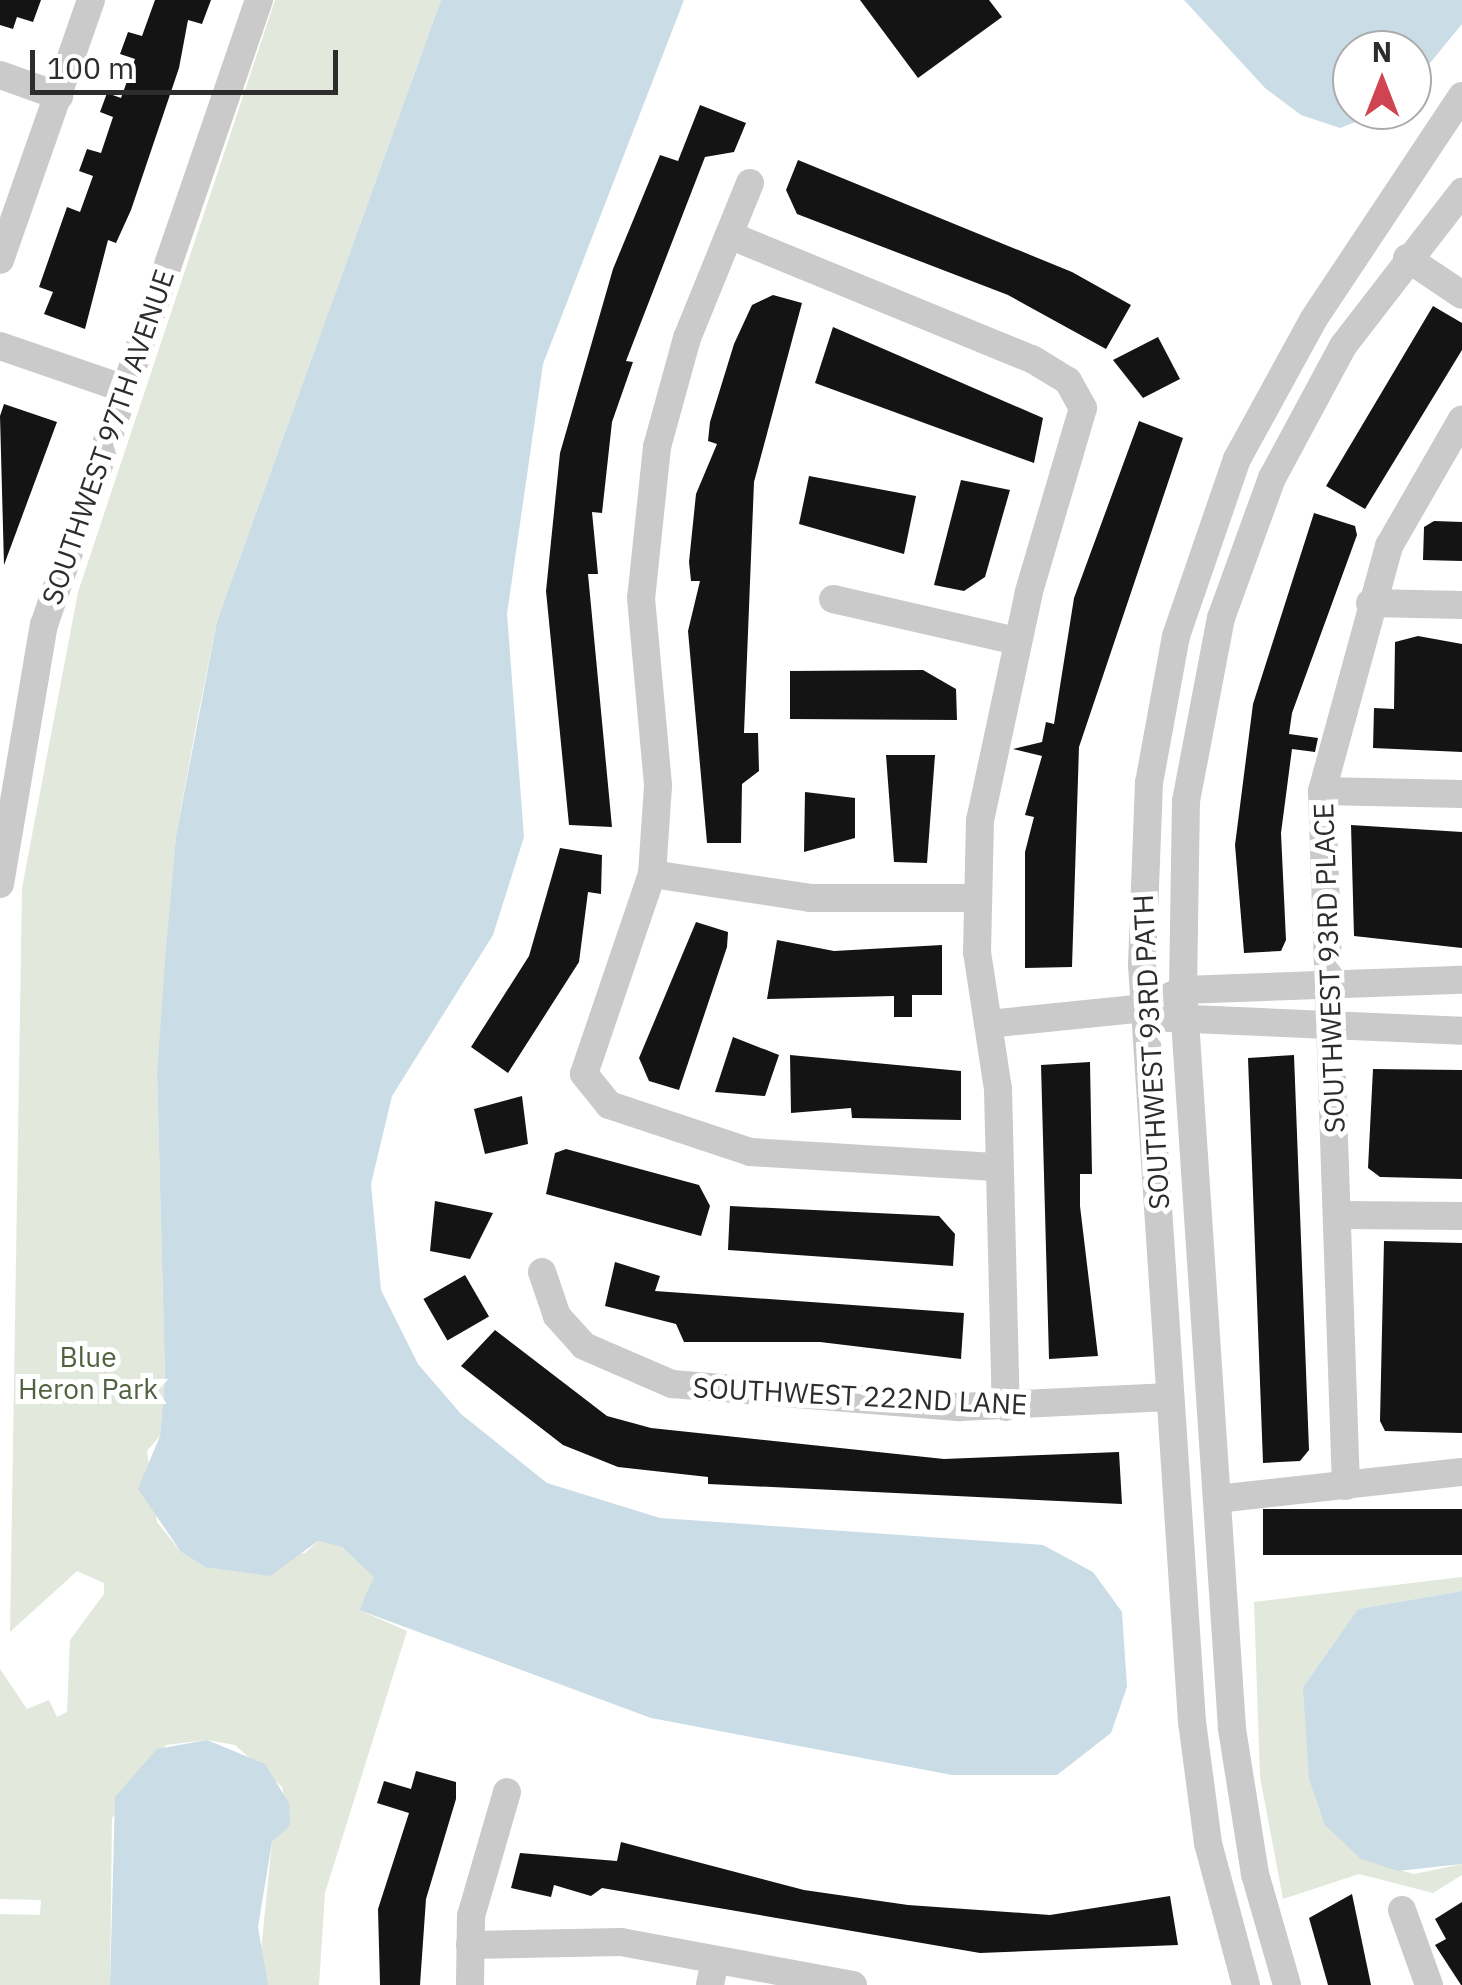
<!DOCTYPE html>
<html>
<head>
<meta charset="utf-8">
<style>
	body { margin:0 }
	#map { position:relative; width:1462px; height:1985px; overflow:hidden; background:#fff; font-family:"IBM Plex Sans",sans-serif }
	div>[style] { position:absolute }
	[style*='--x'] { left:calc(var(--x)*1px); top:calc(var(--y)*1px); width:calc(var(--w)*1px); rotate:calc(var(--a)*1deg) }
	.green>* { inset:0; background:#e3e8dc }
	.water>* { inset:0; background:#cadce6 }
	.building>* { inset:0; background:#141414; transform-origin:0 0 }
	.minor>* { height:28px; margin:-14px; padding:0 14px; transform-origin:14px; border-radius:14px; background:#cacaca }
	span { translate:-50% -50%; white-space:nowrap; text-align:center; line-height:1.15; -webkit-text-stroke:10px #fff; paint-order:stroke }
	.street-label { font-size:28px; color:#2d2d2d }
	.park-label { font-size:28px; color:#516240 }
	.north { position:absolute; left:1332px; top:30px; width:100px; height:100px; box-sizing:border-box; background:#fff; border:2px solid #ababab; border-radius:50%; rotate:0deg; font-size:28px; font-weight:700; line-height:40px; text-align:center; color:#2d2d2d }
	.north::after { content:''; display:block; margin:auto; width:35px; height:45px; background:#cf4450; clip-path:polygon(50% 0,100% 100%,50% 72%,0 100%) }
	.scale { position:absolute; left:30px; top:50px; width:308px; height:45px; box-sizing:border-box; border:5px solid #2d2d2d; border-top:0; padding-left:12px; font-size:30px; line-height:35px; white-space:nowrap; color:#2d2d2d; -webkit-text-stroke:8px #fff; paint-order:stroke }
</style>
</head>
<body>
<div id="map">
	<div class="green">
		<i style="clip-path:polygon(275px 0,441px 0,217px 621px,196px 726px,176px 836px,157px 1072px,165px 1378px,160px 1436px,147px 1451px,157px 1522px,181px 1552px,205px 1567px,305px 1553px,318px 1541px,342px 1547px,375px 1577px,359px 1610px,407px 1631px,325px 1893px,319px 1985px,268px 1985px,259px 1970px,272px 1842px,290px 1826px,282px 1787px,235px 1745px,207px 1740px,166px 1745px,112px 1818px,110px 1985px,0 1985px,0 1914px,40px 1915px,41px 1900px,0 1899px,0 1669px,27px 1709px,49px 1700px,57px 1717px,67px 1712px,70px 1640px,104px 1594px,104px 1583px,77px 1571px,10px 1632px,22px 888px,78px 592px)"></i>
		<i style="clip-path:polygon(1462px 1577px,1462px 1591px,1358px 1609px,1303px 1687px,1361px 1859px,1414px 1874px,1462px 1864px,1462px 1875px,1433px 1893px,1359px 1874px,1283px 1899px,1260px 1777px,1254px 1602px)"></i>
	</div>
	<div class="water">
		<i style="clip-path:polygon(441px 0,684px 0,543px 364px,507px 614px,524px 837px,493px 935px,392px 1096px,371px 1184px,381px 1290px,418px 1364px,461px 1414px,547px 1483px,660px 1518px,1043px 1545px,1093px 1572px,1122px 1612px,1127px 1687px,1111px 1733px,1057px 1775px,952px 1775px,651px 1718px,359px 1610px,374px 1577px,342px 1547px,318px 1541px,270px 1576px,205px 1567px,181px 1552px,138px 1489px,160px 1436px,165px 1378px,157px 1072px,165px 961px,176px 836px,217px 621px)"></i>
		<i style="clip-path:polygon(1184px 0,1462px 0,1462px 24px,1412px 85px,1412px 50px,1352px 50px,1352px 110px,1386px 110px,1340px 128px,1301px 115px,1265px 88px)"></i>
		<i style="clip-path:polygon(1462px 1591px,1462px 1864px,1398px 1871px,1361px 1859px,1325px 1825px,1309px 1779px,1303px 1687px,1358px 1609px)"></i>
		<i style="clip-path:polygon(207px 1740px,265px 1764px,289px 1803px,290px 1826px,272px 1842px,258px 1927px,268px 1985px,110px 1985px,115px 1797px,157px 1749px)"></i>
	</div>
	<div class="building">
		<i style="clip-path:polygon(0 0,41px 0,33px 22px,17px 17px,13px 29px,0 25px)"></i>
		<i style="clip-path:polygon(155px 0,211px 0,202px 24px,188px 20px,179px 68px,131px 210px,116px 243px,108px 240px,85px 329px,44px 314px,53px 292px,39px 287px,67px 207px,80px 212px,93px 176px,79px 171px,87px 149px,101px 153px,113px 117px,100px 112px,107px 93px,121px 98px,135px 59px,120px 54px,128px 32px,142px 36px)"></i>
		<i style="clip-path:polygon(860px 0,989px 0,1002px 17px,918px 78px)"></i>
		<i style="clip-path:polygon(700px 105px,746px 123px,734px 152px,705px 157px,626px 361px,633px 362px,612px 422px,602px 513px,592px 512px,598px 574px,588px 574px,612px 827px,569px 825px,546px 591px,560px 453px,613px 269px,660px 155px,678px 161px)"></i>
		<i style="clip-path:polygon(798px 160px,1072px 272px,1131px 305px,1106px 349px,1008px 295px,797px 214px,786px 190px)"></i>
		<i style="clip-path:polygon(773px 295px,802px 303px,754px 482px,744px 733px,758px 733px,759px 771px,742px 784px,741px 843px,707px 843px,688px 631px,700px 581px,691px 581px,689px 562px,696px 494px,717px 444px,708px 441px,710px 422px,734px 344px,752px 305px)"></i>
		<i style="clip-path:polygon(1433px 306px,1462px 323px,1462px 350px,1365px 509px,1326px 486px)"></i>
		<i style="clip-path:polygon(833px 327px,1043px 418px,1034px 463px,815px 383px)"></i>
		<i style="clip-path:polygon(1158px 337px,1180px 379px,1143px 398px,1113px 360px)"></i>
		<i style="clip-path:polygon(4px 404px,57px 422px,4px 565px,0 416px)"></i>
		<i style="clip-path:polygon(1139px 421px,1183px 438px,1079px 747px,1072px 967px,1025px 968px,1025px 852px,1034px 817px,1025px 815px,1042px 756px,1013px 749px,1042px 742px,1046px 722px,1054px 724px,1074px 598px)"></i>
		<i style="clip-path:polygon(809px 476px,916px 496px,904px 554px,799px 524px)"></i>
		<i style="clip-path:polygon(961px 480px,1010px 490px,985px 577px,964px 591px,934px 585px)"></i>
		<i style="clip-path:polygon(1314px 513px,1355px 526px,1357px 535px,1292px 713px,1289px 734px,1318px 738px,1315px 752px,1292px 749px,1281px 833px,1286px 940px,1281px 951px,1244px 953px,1235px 845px,1253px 704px)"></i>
		<i style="clip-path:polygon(1434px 521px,1462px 522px,1462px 561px,1423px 560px,1424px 527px)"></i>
		<i style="clip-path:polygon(1418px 636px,1462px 644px,1462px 752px,1373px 748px,1374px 708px,1394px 709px,1395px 642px)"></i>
		<i style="clip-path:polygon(923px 670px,956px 689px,957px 720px,790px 719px,790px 671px)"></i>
		<i style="clip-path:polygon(886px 755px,935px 755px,927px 863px,894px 862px)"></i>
		<i style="clip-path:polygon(805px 792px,855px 798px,855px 838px,804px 852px)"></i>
		<i style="clip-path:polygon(1351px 825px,1462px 832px,1462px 948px,1354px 936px)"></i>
		<i style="clip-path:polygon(560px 848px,602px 855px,601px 894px,588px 892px,579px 962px,508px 1073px,471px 1047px,529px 956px)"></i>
		<i style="clip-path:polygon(696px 922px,728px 932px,727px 947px,679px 1090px,649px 1081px,639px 1058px)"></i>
		<i style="clip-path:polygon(777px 940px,834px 951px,942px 945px,942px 995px,912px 995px,912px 1017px,894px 1017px,894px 996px,767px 999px)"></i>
		<i style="clip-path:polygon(733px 1037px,779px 1055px,765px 1096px,715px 1092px)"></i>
		<i style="clip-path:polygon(790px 1055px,961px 1071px,961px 1120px,852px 1118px,851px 1108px,791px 1113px)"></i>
		<i style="clip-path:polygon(1294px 1055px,1309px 1450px,1300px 1461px,1263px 1463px,1248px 1058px)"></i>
		<i style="clip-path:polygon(1090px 1062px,1092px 1174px,1080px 1174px,1080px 1206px,1098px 1356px,1049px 1359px,1041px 1065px)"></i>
		<i style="clip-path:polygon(1373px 1069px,1462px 1070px,1462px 1179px,1380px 1177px,1368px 1168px)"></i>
		<i style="clip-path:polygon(522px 1096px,528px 1144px,485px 1154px,474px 1109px)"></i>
		<i style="clip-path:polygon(566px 1149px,699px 1185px,710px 1206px,701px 1236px,546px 1194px,555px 1153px)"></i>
		<i style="clip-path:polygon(435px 1201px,493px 1213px,470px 1259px,430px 1251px)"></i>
		<i style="clip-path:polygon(730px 1206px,939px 1216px,955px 1234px,953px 1266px,728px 1250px)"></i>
		<i style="clip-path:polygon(1384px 1241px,1462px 1243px,1462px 1433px,1385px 1431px,1380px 1421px)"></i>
		<i style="clip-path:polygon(615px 1262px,660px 1276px,655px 1291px,964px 1313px,961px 1359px,820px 1342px,684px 1342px,676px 1324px,605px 1306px)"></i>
		<i style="left:465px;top:1275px;width:48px;height:48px;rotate:60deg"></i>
		<i style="clip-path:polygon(495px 1330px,607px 1416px,651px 1428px,944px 1459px,1119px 1452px,1122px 1504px,708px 1484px,708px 1477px,618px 1467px,563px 1445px,461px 1366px)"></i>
		<i style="left:1462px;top:1509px;width:46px;height:199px;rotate:90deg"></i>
		<i style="clip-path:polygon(416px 1771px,456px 1782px,456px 1799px,426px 1899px,420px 1985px,380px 1985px,378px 1909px,409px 1813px,377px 1803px,384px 1781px,411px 1789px)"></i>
		<i style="clip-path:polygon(621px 1842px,804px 1890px,908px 1905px,1050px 1915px,1170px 1896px,1178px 1945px,980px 1953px,602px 1888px,591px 1896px,554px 1885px,551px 1897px,511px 1888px,520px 1853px,617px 1861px)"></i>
		<i style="clip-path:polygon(1352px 1894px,1371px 1985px,1328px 1985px,1309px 1918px)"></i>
		<i style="clip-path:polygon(1462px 1902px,1462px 1985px,1461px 1985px,1435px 1945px,1446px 1939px,1435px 1919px)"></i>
	</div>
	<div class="minor">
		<i style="--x:0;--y:75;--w:63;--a:19.6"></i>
		<i style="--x:750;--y:183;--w:167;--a:112.1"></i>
		<i style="--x:687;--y:338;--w:113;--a:105.4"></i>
		<i style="--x:657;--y:447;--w:152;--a:96"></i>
		<i style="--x:641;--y:598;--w:189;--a:84.8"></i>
		<i style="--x:658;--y:786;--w:88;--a:93.9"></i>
		<i style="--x:652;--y:874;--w:211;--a:108.8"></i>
		<i style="--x:584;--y:1074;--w:40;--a:51"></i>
		<i style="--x:609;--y:1105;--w:149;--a:18.4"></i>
		<i style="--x:750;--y:1152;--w:245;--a:3.5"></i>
		<i style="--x:729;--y:235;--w:327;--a:22.3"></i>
		<i style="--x:1032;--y:359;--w:42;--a:31.4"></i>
		<i style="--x:1068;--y:381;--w:31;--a:61"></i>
		<i style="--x:1083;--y:408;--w:192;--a:106.4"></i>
		<i style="--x:1029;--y:592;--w:233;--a:102.1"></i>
		<i style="--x:980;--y:820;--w:132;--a:91.3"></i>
		<i style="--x:977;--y:952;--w:139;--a:81.3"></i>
		<i style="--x:998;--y:1089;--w:318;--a:88.6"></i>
		<i style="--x:1407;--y:258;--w:66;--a:33.9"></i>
		<i style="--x:0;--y:260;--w:275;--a:-70.7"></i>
		<i style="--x:0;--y:346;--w:129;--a:19"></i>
		<i style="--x:833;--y:599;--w:188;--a:12.9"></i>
		<i style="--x:1370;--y:603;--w:92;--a:1.2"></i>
		<i style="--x:1322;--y:791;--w:140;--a:1.2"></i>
		<i style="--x:652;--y:874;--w:160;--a:8.6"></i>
		<i style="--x:810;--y:898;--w:166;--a:0"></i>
		<i style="--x:0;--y:884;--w:263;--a:-80.4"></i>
		<i style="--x:44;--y:625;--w:661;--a:-71.02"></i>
		<i style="--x:1169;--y:1018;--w:293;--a:2.5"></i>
		<i style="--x:988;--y:1024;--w:158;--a:-5.8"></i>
		<i style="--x:1145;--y:1008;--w:42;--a:-25.3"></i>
		<i style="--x:1183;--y:990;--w:279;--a:-2.1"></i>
		<i style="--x:1340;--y:1215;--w:122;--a:0.5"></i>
		<i style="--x:542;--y:1272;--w:46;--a:71.2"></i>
		<i style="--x:557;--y:1316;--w:40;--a:48"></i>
		<i style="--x:584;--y:1346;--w:96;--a:23.4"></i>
		<i style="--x:672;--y:1384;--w:289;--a:4.6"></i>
		<i style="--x:960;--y:1407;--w:210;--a:-2.7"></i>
		<i style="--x:1346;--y:1486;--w:695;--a:-91.98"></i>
		<i style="--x:1322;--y:791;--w:254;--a:-74.7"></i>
		<i style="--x:1389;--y:546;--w:146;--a:-60.1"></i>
		<i style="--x:1217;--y:1499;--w:246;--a:-6.3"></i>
		<i style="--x:1402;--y:1910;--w:80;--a:70.2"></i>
		<i style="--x:470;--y:1945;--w:151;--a:-1.1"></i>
		<i style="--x:621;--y:1942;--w:236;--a:10.5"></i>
		<i style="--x:470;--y:1985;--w:69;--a:-89.2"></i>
		<i style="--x:471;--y:1916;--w:129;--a:-73.8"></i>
		<i style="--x:710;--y:1985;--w:25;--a:-79"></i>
		<i style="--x:1246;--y:1985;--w:147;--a:-105"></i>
		<i style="--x:1208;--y:1843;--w:122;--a:-97.5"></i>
		<i style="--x:1192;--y:1722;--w:759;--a:-93.78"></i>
		<i style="--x:1142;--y:965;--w:182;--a:-87.8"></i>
		<i style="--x:1149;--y:783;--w:149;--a:-79.6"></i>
		<i style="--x:1176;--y:636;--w:187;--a:-71"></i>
		<i style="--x:1237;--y:459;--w:158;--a:-61.3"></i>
		<i style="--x:1313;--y:320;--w:269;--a:-56.4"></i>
		<i style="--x:1287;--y:1985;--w:116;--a:-106.1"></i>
		<i style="--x:1255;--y:1874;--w:148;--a:-99"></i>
		<i style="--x:1232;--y:1728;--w:740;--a:-93.8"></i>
		<i style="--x:1183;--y:990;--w:189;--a:-89.1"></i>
		<i style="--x:1186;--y:801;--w:186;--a:-79.2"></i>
		<i style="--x:1221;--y:618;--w:149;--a:-70"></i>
		<i style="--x:1272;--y:478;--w:150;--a:-61.7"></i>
		<i style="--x:1343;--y:346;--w:195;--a:-52.3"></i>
	</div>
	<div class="street-label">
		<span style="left:108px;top:437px;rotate:-71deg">SOUTHWEST 97TH AVENUE</span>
		<span style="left:1329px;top:968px;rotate:-92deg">SOUTHWEST 93RD PLACE</span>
		<span style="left:1151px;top:1052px;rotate:-93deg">SOUTHWEST 93RD PATH</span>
		<span style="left:860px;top:1396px;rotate:3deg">SOUTHWEST 222ND LANE</span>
	</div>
	<div class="park-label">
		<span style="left:88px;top:1373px">Blue<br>Heron Park</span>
	</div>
	<div class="north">N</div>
	<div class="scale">100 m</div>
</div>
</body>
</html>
